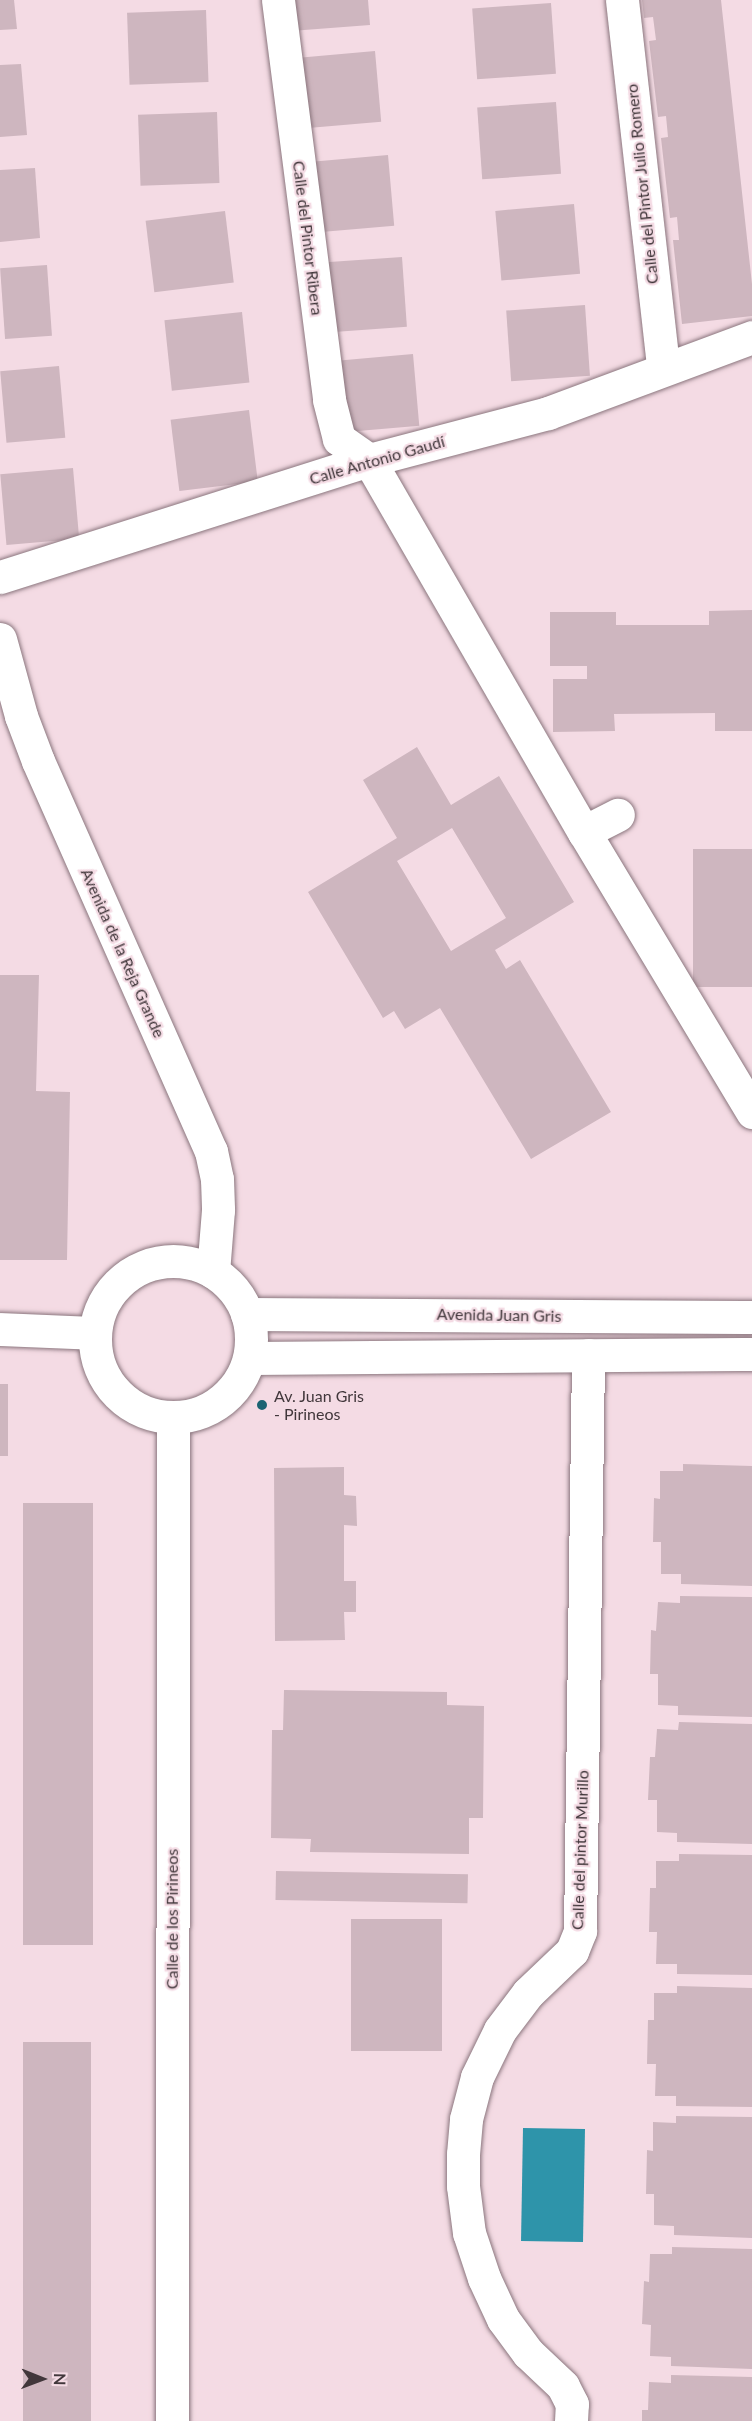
<!DOCTYPE html>
<html>
<head>
<meta charset="utf-8">
<style>
	body { margin:0 }
	#map { position:relative; width:752px; height:2421px; overflow:hidden; background:#f4dbe4; font-family:Lato,sans-serif }
	div>[style] { position:absolute }
	[style*='--x'] { left:calc(var(--x)*1px); top:calc(var(--y)*1px); width:calc(var(--w)*1px); rotate:calc(var(--a)*1deg) }
	.water>* { inset:0; background:#2e94aa; transform-origin:0 0 }
	.building>* { inset:0; background:#ceb6bf; transform-origin:0 0 }
	.roads { filter:drop-shadow(0 0 2px #8b767e) drop-shadow(0 0 2px #8b767e) }
	.minor>* { height:33px; margin:-16.5px; padding:0 16.5px; transform-origin:16.5px; border-radius:16.5px; background:#fff }
	.minor>.ring { margin:-16.5px; padding:0; box-sizing:content-box; background:none; border:33px solid #fff; border-radius:50% }
	.dots>* { width:16px; height:16px; translate:-50% -50%; box-sizing:border-box; border:3px solid #f4dbe4; border-radius:50% }
	span { translate:-50% -50%; white-space:nowrap; text-align:center; line-height:1.15; -webkit-text-stroke:4.5px #f4dbe4; paint-order:stroke }
	.street-label { font-size:16px; color:#41373b }
	.poi-label { font-size:16px; color:#41373b }
	.left { translate:0 -50%; text-align:left }
	.north { position:absolute; left:12px; top:2349px; width:60px; height:60px; -webkit-text-stroke:4px #f4dbe4; paint-order:stroke; rotate:91deg; font-size:16px; font-weight:700; line-height:24px; text-align:center; color:#41373b }
	.north::after { content:''; display:block; margin:auto; width:21px; height:27px; background:#41373b; clip-path:polygon(50% 0,100% 100%,50% 72%,0 100%) }
</style>
</head>
<body>
<div id="map">
	<div class="water">
		<i style="left:523px;top:2128px;width:62px;height:113px;rotate:1deg"></i>
	</div>
	<div class="building">
		<i style="clip-path:polygon(0 0,14px 0,17px 29px,0 30px)"></i>
		<i style="clip-path:polygon(289px 0,368px 0,370px 25px,291px 31px)"></i>
		<i style="clip-path:polygon(642px 0,721px 0,752px 284px,752px 316px,682px 324px,673px 240px,679px 240px,677px 217px,670px 218px,661px 138px,668px 137px,666px 116px,658px 117px,649px 41px,656px 40px,653px 17px,644px 18px)"></i>
		<i style="left:551px;top:3px;width:71px;height:79px;rotate:86deg"></i>
		<i style="left:206px;top:10px;width:72px;height:79px;rotate:88deg"></i>
		<i style="left:375px;top:51px;width:71px;height:79px;rotate:85deg"></i>
		<i style="clip-path:polygon(21px 64px,27px 135px,0 137px,0 65px)"></i>
		<i style="left:556px;top:102px;width:72px;height:79px;rotate:86deg"></i>
		<i style="left:217px;top:112px;width:71px;height:79px;rotate:88deg"></i>
		<i style="left:388px;top:155px;width:71px;height:79px;rotate:85deg"></i>
		<i style="clip-path:polygon(35px 168px,40px 238px,0 242px,0 170px)"></i>
		<i style="left:574px;top:204px;width:70px;height:79px;rotate:85deg"></i>
		<i style="left:225px;top:211px;width:72px;height:80px;rotate:83deg"></i>
		<i style="left:402px;top:257px;width:70px;height:80px;rotate:86deg"></i>
		<i style="left:47px;top:265px;width:71px;height:47px;rotate:86deg"></i>
		<i style="left:585px;top:305px;width:71px;height:79px;rotate:86deg"></i>
		<i style="left:242px;top:312px;width:71px;height:78px;rotate:84deg"></i>
		<i style="left:413px;top:354px;width:72px;height:79px;rotate:85deg"></i>
		<i style="left:59px;top:366px;width:72px;height:59px;rotate:85deg"></i>
		<i style="left:249px;top:410px;width:72px;height:79px;rotate:83deg"></i>
		<i style="left:73px;top:468px;width:71px;height:73px;rotate:85deg"></i>
		<i style="clip-path:polygon(752px 610px,752px 731px,715px 731px,715px 713px,614px 714px,615px 731px,553px 732px,553px 679px,587px 679px,587px 666px,550px 666px,550px 612px,616px 612px,616px 625px,709px 625px,709px 611px)"></i>
		<i style="clip-path:polygon(evenodd,417px 747px,451px 805px,499px 776px,574px 902px,495px 950px,506px 969px,520px 960px,611px 1112px,531px 1159px,440px 1008px,405px 1029px,394px 1011px,383px 1018px,308px 892px,397px 838px,363px 780px,417px 747px,452px 828px,506px 918px,451px 951px,397px 861px,452px 828px)"></i>
		<i style="left:693px;top:849px;width:59px;height:138px"></i>
		<i style="clip-path:polygon(0 975px,39px 975px,36px 1091px,70px 1092px,67px 1260px,0 1260px)"></i>
		<i style="left:0;top:1384px;width:8px;height:72px"></i>
		<i style="clip-path:polygon(683px 1464px,752px 1466px,752px 1586px,681px 1584px,681px 1574px,661px 1574px,661px 1542px,653px 1542px,654px 1498px,660px 1499px,660px 1471px,683px 1471px)"></i>
		<i style="clip-path:polygon(344px 1467px,344px 1495px,356px 1496px,357px 1526px,344px 1525px,344px 1581px,356px 1581px,356px 1612px,344px 1612px,345px 1640px,275px 1641px,274px 1468px)"></i>
		<i style="left:23px;top:1503px;width:70px;height:442px"></i>
		<i style="clip-path:polygon(680px 1596px,752px 1597px,752px 1717px,678px 1715px,678px 1706px,658px 1705px,658px 1674px,650px 1674px,651px 1630px,656px 1631px,658px 1602px,680px 1603px)"></i>
		<i style="clip-path:polygon(284px 1690px,447px 1692px,447px 1705px,484px 1706px,483px 1818px,469px 1818px,469px 1854px,310px 1852px,311px 1839px,271px 1838px,272px 1730px,283px 1730px)"></i>
		<i style="clip-path:polygon(679px 1722px,752px 1724px,752px 1844px,677px 1842px,677px 1833px,657px 1832px,657px 1800px,648px 1800px,650px 1757px,655px 1757px,657px 1729px,678px 1730px)"></i>
		<i style="clip-path:polygon(679px 1854px,752px 1855px,752px 1975px,677px 1974px,677px 1964px,656px 1964px,657px 1932px,649px 1932px,650px 1888px,656px 1888px,656px 1861px,679px 1861px)"></i>
		<i style="left:276px;top:1871px;width:192px;height:29px;rotate:1deg"></i>
		<i style="left:351px;top:1919px;width:91px;height:132px"></i>
		<i style="clip-path:polygon(677px 1986px,752px 1988px,752px 2107px,676px 2106px,676px 2096px,655px 2096px,656px 2064px,647px 2064px,648px 2020px,654px 2020px,654px 1993px,677px 1993px)"></i>
		<i style="left:23px;top:2042px;width:68px;height:379px"></i>
		<i style="clip-path:polygon(676px 2116px,752px 2117px,752px 2238px,674px 2235px,674px 2226px,654px 2225px,654px 2194px,646px 2194px,647px 2150px,653px 2151px,653px 2122px,676px 2123px)"></i>
		<i style="clip-path:polygon(672px 2247px,752px 2249px,752px 2369px,671px 2366px,671px 2357px,650px 2356px,651px 2325px,642px 2324px,644px 2281px,649px 2282px,650px 2254px,672px 2254px)"></i>
		<i style="clip-path:polygon(671px 2375px,752px 2377px,752px 2421px,642px 2421px,642px 2410px,648px 2410px,649px 2382px,671px 2383px)"></i>
	</div>
	<div class="roads">
		<div class="minor">
			<i style="--x:278;--y:0;--w:403;--a:82.7"></i>
			<i style="--x:329;--y:400;--w:40;--a:75.6"></i>
			<i style="--x:339;--y:439;--w:37;--a:35"></i>
			<i style="--x:369;--y:460;--w:430;--a:60"></i>
			<i style="--x:584;--y:832;--w:327;--a:59"></i>
			<i style="--x:622;--y:0;--w:370;--a:83.6"></i>
			<i style="--x:0;--y:577;--w:387;--a:-17.6"></i>
			<i style="--x:369;--y:460;--w:185;--a:-14.7"></i>
			<i style="--x:548;--y:413;--w:218;--a:-20.4"></i>
			<i style="--x:0;--y:639;--w:80;--a:74.7"></i>
			<i style="--x:21;--y:716;--w:48;--a:69.3"></i>
			<i style="--x:38;--y:761;--w:427;--a:66.1"></i>
			<i style="--x:211;--y:1151;--w:29;--a:78"></i>
			<i style="--x:217;--y:1179;--w:31;--a:88"></i>
			<i style="--x:218;--y:1210;--w:62;--a:94.6"></i>
			<i style="--x:584;--y:832;--w:38;--a:-27"></i>
			<i class="ring" style="left:95px;top:1261px;width:123px;height:123px"></i>
			<i style="--x:247;--y:1314;--w:505;--a:0.34"></i>
			<i style="--x:0;--y:1329;--w:94;--a:2.4"></i>
			<i style="--x:250;--y:1358;--w:502;--a:-0.46"></i>
			<i style="--x:172;--y:2421;--w:1003;--a:-89.94"></i>
			<i style="--x:571;--y:2421;--w:17;--a:-87"></i>
			<i style="--x:572;--y:2404;--w:20;--a:-117"></i>
			<i style="--x:563;--y:2386;--w:48;--a:-136.7"></i>
			<i style="--x:528;--y:2353;--w:42;--a:-126.3"></i>
			<i style="--x:503;--y:2319;--w:45;--a:-114.9"></i>
			<i style="--x:484;--y:2278;--w:47;--a:-108.4"></i>
			<i style="--x:469;--y:2233;--w:47;--a:-97.3"></i>
			<i style="--x:463;--y:2186;--w:32;--a:-90"></i>
			<i style="--x:463;--y:2154;--w:35;--a:-85"></i>
			<i style="--x:466;--y:2119;--w:43;--a:-75.3"></i>
			<i style="--x:477;--y:2077;--w:52;--a:-63.9"></i>
			<i style="--x:500;--y:2030;--w:46;--a:-52.9"></i>
			<i style="--x:528;--y:1993;--w:61;--a:-43.7"></i>
			<i style="--x:572;--y:1951;--w:22;--a:-68"></i>
			<i style="--x:580;--y:1931;--w:576;--a:-89.2"></i>
		</div>
	</div>
	<div class="dots">
		<i style="left:262px;top:1405px;background:#1b6372"></i>
	</div>
	<div class="street-label">
		<span style="left:642px;top:184px;rotate:-96deg">Calle del Pintor Julio Romero</span>
		<span style="left:308px;top:238px;rotate:83deg">Calle del Pintor Ribera</span>
		<span style="left:377px;top:460px;rotate:-16deg">Calle Antonio Gaudí</span>
		<span style="left:123px;top:953px;rotate:66deg">Avenida de la Reja Grande</span>
		<span style="left:499px;top:1315px;rotate:1deg">Avenida Juan Gris</span>
		<span style="left:580px;top:1850px;rotate:-88deg">Calle del pintor Murillo</span>
		<span style="left:172px;top:1919px;rotate:-90deg">Calle de los Pirineos</span>
	</div>
	<div class="poi-label">
		<span class="left" style="left:274px;top:1405px">Av. Juan Gris<br>- Pirineos</span>
	</div>
	<div class="north">N</div>
</div>
</body>
</html>
